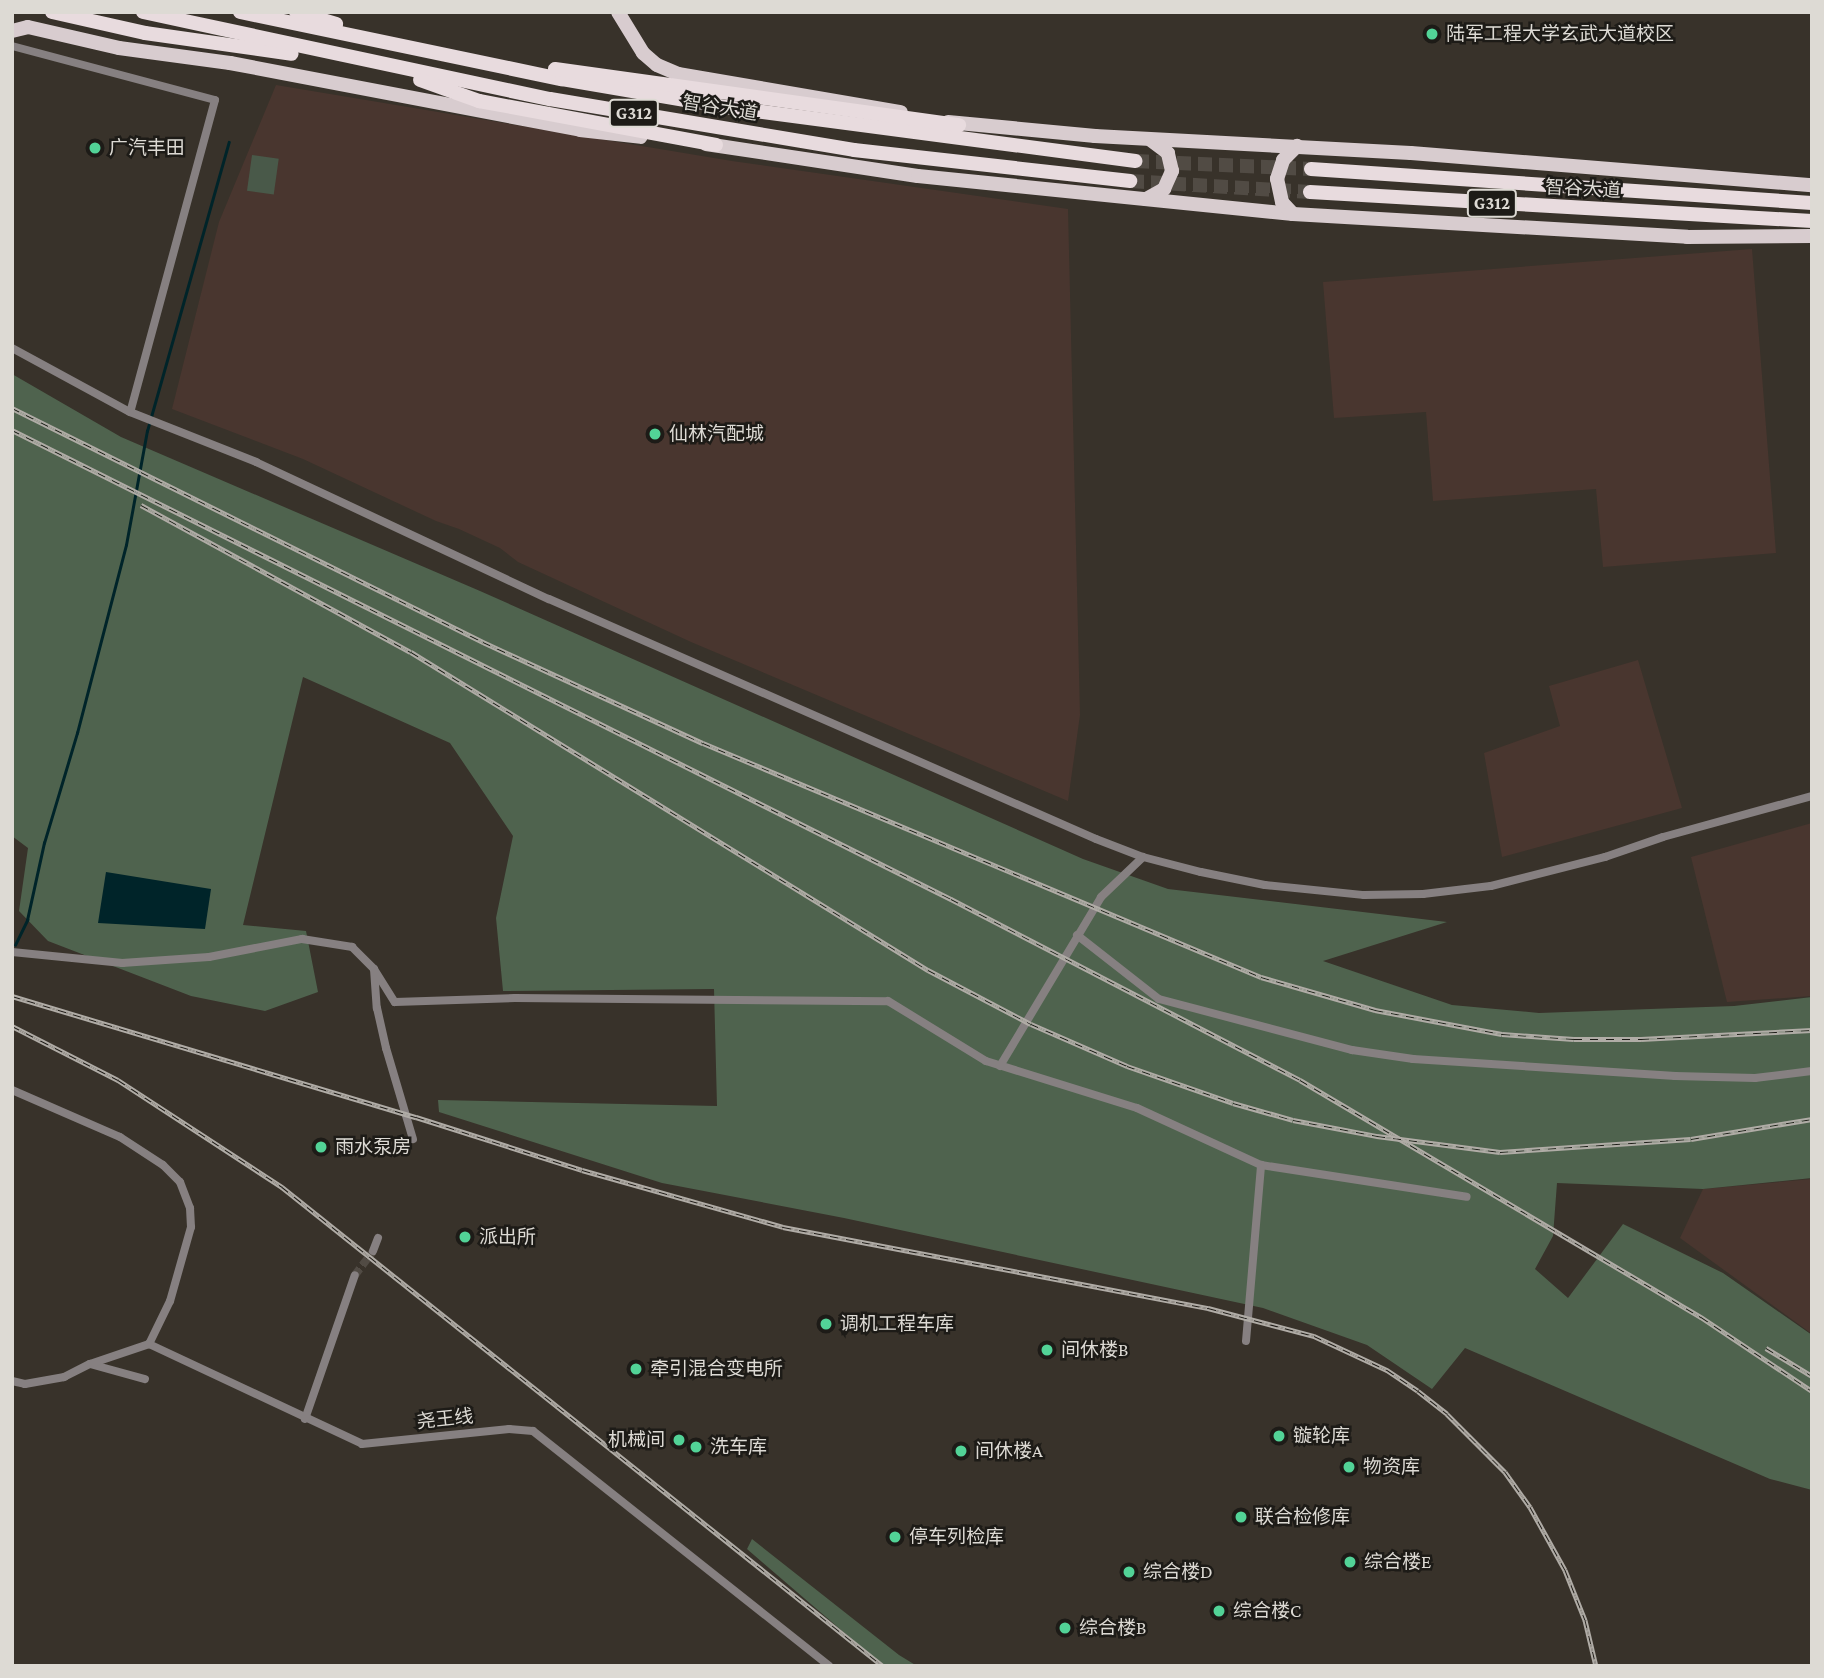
<!DOCTYPE html>
<html>
<head>
<meta charset="utf-8">
<style>
	body { margin:0 }
	#map { position:relative; width:1824px; height:1678px; overflow:hidden; background:#38322a; font-family:"Crimson Pro","Noto Sans SC",serif }
	div>[style] { position:absolute }
	[style*='--x'] { left:calc(var(--x)*1px); top:calc(var(--y)*1px); width:calc(var(--w)*1px); rotate:calc(var(--a)*1deg) }
	.commercial>* { inset:0; background:#49362f }
	.green>* { inset:0; background:#495949; transform-origin:0 0 }
	.forest>* { inset:0; background:#4f634e }
	.water>* { inset:0; background:#002429 }
	.stream>* { height:2.5px; margin:-1.25px; padding:0 1.25px; transform-origin:1.25px; border-radius:1.25px; background:#002429 }
	.minor-tunnel>* { height:8px; margin-top:-4px; transform-origin:0; background:repeating-linear-gradient(90deg,#514b44 0 8px,transparent 0 12px) }
	.trunk-tunnel>* { height:14px; margin-top:-7px; transform-origin:0; background:repeating-linear-gradient(90deg,#514b44 0 14px,transparent 0 21px) }
	.minor>* { height:8px; margin:-4px; padding:0 4px; transform-origin:4px; border-radius:4px; background:#868081 }
	.primary>* { height:14px; margin:-7px; padding:0 7px; transform-origin:7px; border-radius:7px; background:#d8cccf }
	.trunk>* { height:14px; margin:-7px; padding:0 7px; transform-origin:7px; border-radius:7px; background:#e8dbde }
	.rail>* { height:5px; margin-top:-2.5px; transform-origin:0; background:repeating-linear-gradient(90deg,#1d1b17 0 8px,#b0aca6 0 16px); box-sizing:border-box; border-block:2px solid #b0aca6 }
	.dots>* { width:19px; height:19px; translate:-50% -50%; box-sizing:border-box; border:4px solid #1d1b17; border-radius:50% }
	span { translate:-50% -50%; white-space:nowrap; text-align:center; line-height:1.15; -webkit-text-stroke:5px #1d1b17; paint-order:stroke }
	.shield-label span { padding:2px 5px; background:#1d1b17; border:2px solid; border-radius:5px; -webkit-text-stroke-width:0 }
	.shield-label { font-size:18px; color:#dddad4; font-weight:700 }
	.poi-label { font-size:19px; color:#dddad4 }
	.left { translate:0 -50%; text-align:left }
	.right { translate:-100% -50%; text-align:right }
	.street-label { font-size:19px; color:#dddad4 }
	.frame { position:absolute; inset:0; border:14px solid #dddad4; pointer-events:none }
</style>
</head>
<body>
<div id="map">
	<div class="commercial">
		<i style="clip-path:polygon(276px 85px,732px 161px,1068px 209px,1080px 715px,1068px 801px,691px 642px,518px 562px,500px 548px,459px 529px,436px 521px,303px 459px,172px 409px,219px 222px)"></i>
		<i style="clip-path:polygon(1752px 249px,1776px 553px,1603px 567px,1596px 489px,1433px 501px,1426px 412px,1334px 418px,1323px 282px)"></i>
		<i style="clip-path:polygon(1638px 660px,1682px 808px,1502px 857px,1484px 753px,1560px 726px,1549px 686px)"></i>
		<i style="clip-path:polygon(1812px 823px,1812px 996px,1727px 1002px,1691px 857px)"></i>
		<i style="clip-path:polygon(1812px 1179px,1812px 1334px,1680px 1238px,1703px 1189px)"></i>
	</div>
	<div class="green">
		<i style="left:252px;top:155px;width:27px;height:36px;rotate:8deg"></i>
	</div>
	<div class="forest">
		<i style="clip-path:polygon(12px 374px,121px 437px,480px 591px,1083px 859px,1168px 889px,1447px 922px,1323px 961px,1452px 1005px,1539px 1013px,1734px 1006px,1812px 997px,1812px 1178px,1703px 1189px,1557px 1183px,1553px 1236px,1535px 1269px,1568px 1298px,1623px 1224px,1723px 1273px,1812px 1335px,1812px 1490px,1770px 1479px,1465px 1348px,1432px 1389px,1367px 1345px,1263px 1308px,844px 1218px,662px 1183px,439px 1112px,438px 1100px,717px 1106px,714px 989px,503px 991px,496px 918px,513px 836px,450px 743px,303px 677px,243px 925px,306px 931px,318px 992px,265px 1011px,191px 996px,48px 941px,19px 911px,28px 848px,12px 836px)"></i>
		<i style="clip-path:polygon(752px 1539px,899px 1655px,917px 1666px,883px 1666px,747px 1549px)"></i>
	</div>
	<div class="water">
		<i style="clip-path:polygon(106px 872px,211px 889px,205px 929px,98px 923px)"></i>
	</div>
	<div class="stream">
		<i style="--x:15;--y:945;--w:28;--a:-64"></i>
		<i style="--x:27;--y:920;--w:79;--a:-77.6"></i>
		<i style="--x:44;--y:843;--w:115;--a:-73.3"></i>
		<i style="--x:77;--y:733;--w:194;--a:-75.4"></i>
		<i style="--x:126;--y:545;--w:116;--a:-79.6"></i>
		<i style="--x:147;--y:431;--w:300;--a:-74.2"></i>
	</div>
	<div class="minor-tunnel">
		<i style="--x:355;--y:1275;--w:30;--a:-53"></i>
	</div>
	<div class="trunk-tunnel">
		<i style="--x:1135;--y:161;--w:176;--a:2.6"></i>
		<i style="--x:1130;--y:181;--w:180;--a:3.5"></i>
	</div>
	<div class="minor">
		<i style="--x:12;--y:46;--w:210;--a:14.9"></i>
		<i style="--x:215;--y:100;--w:323;--a:105.2"></i>
		<i style="--x:12;--y:348;--w:134;--a:28.5"></i>
		<i style="--x:130;--y:412;--w:136;--a:21.6"></i>
		<i style="--x:256;--y:462;--w:323;--a:25.1"></i>
		<i style="--x:549;--y:599;--w:597;--a:23.69"></i>
		<i style="--x:1096;--y:839;--w:50;--a:21"></i>
		<i style="--x:1143;--y:857;--w:60;--a:14.5"></i>
		<i style="--x:1201;--y:872;--w:65;--a:11.5"></i>
		<i style="--x:1265;--y:885;--w:100;--a:5.8"></i>
		<i style="--x:1364;--y:895;--w:59;--a:-1"></i>
		<i style="--x:1423;--y:894;--w:68;--a:-6.7"></i>
		<i style="--x:1491;--y:886;--w:118;--a:-14.3"></i>
		<i style="--x:1605;--y:857;--w:61;--a:-19"></i>
		<i style="--x:1663;--y:837;--w:155;--a:-15.4"></i>
		<i style="--x:1077;--y:935;--w:104;--a:38"></i>
		<i style="--x:1159;--y:999;--w:200;--a:14.8"></i>
		<i style="--x:1352;--y:1050;--w:62;--a:8.4"></i>
		<i style="--x:1413;--y:1059;--w:263;--a:3.7"></i>
		<i style="--x:1675;--y:1076;--w:80;--a:1.4"></i>
		<i style="--x:1755;--y:1078;--w:57;--a:-7"></i>
		<i style="--x:12;--y:952;--w:111;--a:5.7"></i>
		<i style="--x:122;--y:963;--w:87;--a:-3.9"></i>
		<i style="--x:209;--y:957;--w:95;--a:-11"></i>
		<i style="--x:302;--y:939;--w:51;--a:9.1"></i>
		<i style="--x:352;--y:947;--w:31;--a:45"></i>
		<i style="--x:374;--y:969;--w:39;--a:86"></i>
		<i style="--x:377;--y:1008;--w:41;--a:77.3"></i>
		<i style="--x:386;--y:1048;--w:95;--a:73.5"></i>
		<i style="--x:374;--y:969;--w:39;--a:58"></i>
		<i style="--x:395;--y:1002;--w:120;--a:-1.9"></i>
		<i style="--x:515;--y:998;--w:373;--a:0.5"></i>
		<i style="--x:888;--y:1001;--w:115;--a:31.5"></i>
		<i style="--x:986;--y:1061;--w:158;--a:17.3"></i>
		<i style="--x:1137;--y:1108;--w:136;--a:24.7"></i>
		<i style="--x:1261;--y:1165;--w:208;--a:8.8"></i>
		<i style="--x:1000;--y:1066;--w:197;--a:-59.1"></i>
		<i style="--x:1101;--y:897;--w:58;--a:-43.6"></i>
		<i style="--x:12;--y:1090;--w:118;--a:23.5"></i>
		<i style="--x:120;--y:1137;--w:51;--a:33.1"></i>
		<i style="--x:163;--y:1165;--w:24;--a:45"></i>
		<i style="--x:180;--y:1182;--w:28;--a:69"></i>
		<i style="--x:190;--y:1208;--w:19;--a:87"></i>
		<i style="--x:191;--y:1227;--w:77;--a:105.8"></i>
		<i style="--x:170;--y:1301;--w:48;--a:116"></i>
		<i style="--x:373;--y:1251;--w:14;--a:-69"></i>
		<i style="--x:1246;--y:1341;--w:177;--a:-85.1"></i>
		<i style="--x:90;--y:1364;--w:57;--a:15.3"></i>
		<i style="--x:12;--y:1381;--w:13;--a:13"></i>
		<i style="--x:25;--y:1384;--w:40;--a:-10"></i>
		<i style="--x:64;--y:1377;--w:29;--a:-27"></i>
		<i style="--x:90;--y:1364;--w:62;--a:-18.7"></i>
		<i style="--x:149;--y:1344;--w:235;--a:25.1"></i>
		<i style="--x:362;--y:1444;--w:148;--a:-5.8"></i>
		<i style="--x:509;--y:1429;--w:24;--a:5"></i>
		<i style="--x:533;--y:1431;--w:378;--a:38.4"></i>
		<i style="--x:305;--y:1419;--w:152;--a:-70.9"></i>
	</div>
	<div class="primary">
		<i style="--x:618;--y:12;--w:48;--a:58.6"></i>
		<i style="--x:643;--y:53;--w:18;--a:41"></i>
		<i style="--x:657;--y:65;--w:23;--a:23"></i>
		<i style="--x:678;--y:74;--w:226;--a:9.7"></i>
		<i style="--x:12;--y:31;--w:16;--a:-14"></i>
		<i style="--x:28;--y:27;--w:93;--a:13"></i>
		<i style="--x:119;--y:48;--w:112;--a:7.7"></i>
		<i style="--x:230;--y:63;--w:356;--a:10.8"></i>
		<i style="--x:580;--y:130;--w:61;--a:6.5"></i>
		<i style="--x:948;--y:122;--w:148;--a:5.4"></i>
		<i style="--x:1095;--y:136;--w:316;--a:3.1"></i>
		<i style="--x:1411;--y:153;--w:402;--a:4.6"></i>
		<i style="--x:706;--y:144;--w:214;--a:8.6"></i>
		<i style="--x:918;--y:176;--w:377;--a:5.8"></i>
		<i style="--x:1293;--y:214;--w:395;--a:3.3"></i>
		<i style="--x:1687;--y:237;--w:125;--a:-0.5"></i>
		<i style="--x:1146;--y:199;--w:21;--a:-29"></i>
		<i style="--x:1164;--y:189;--w:20;--a:-66"></i>
		<i style="--x:1172;--y:171;--w:18;--a:-103"></i>
		<i style="--x:1168;--y:153;--w:21;--a:-143"></i>
		<i style="--x:1293;--y:214;--w:16;--a:-133"></i>
		<i style="--x:1282;--y:202;--w:24;--a:-102"></i>
		<i style="--x:1277;--y:179;--w:20;--a:-72"></i>
		<i style="--x:1283;--y:160;--w:20;--a:-45"></i>
	</div>
	<div class="trunk">
		<i style="--x:52;--y:12;--w:95;--a:12.7"></i>
		<i style="--x:145;--y:33;--w:148;--a:8.1"></i>
		<i style="--x:143;--y:12;--w:416;--a:12.1"></i>
		<i style="--x:550;--y:99;--w:308;--a:9.5"></i>
		<i style="--x:854;--y:150;--w:278;--a:6.4"></i>
		<i style="--x:240;--y:12;--w:329;--a:11.8"></i>
		<i style="--x:562;--y:79;--w:165;--a:9.7"></i>
		<i style="--x:725;--y:107;--w:414;--a:7.5"></i>
		<i style="--x:296;--y:12;--w:42;--a:16.7"></i>
		<i style="--x:555;--y:69;--w:408;--a:7.9"></i>
		<i style="--x:420;--y:80;--w:63;--a:19.6"></i>
		<i style="--x:479;--y:101;--w:241;--a:10.5"></i>
		<i style="--x:1311;--y:169;--w:502;--a:3.88"></i>
		<i style="--x:1310;--y:192;--w:503;--a:3.31"></i>
	</div>
	<div class="rail">
		<i style="--x:12;--y:408;--w:526;--a:26.42"></i>
		<i style="--x:483;--y:642;--w:242;--a:24.7"></i>
		<i style="--x:703;--y:743;--w:605;--a:22.75"></i>
		<i style="--x:1261;--y:977;--w:119;--a:16.1"></i>
		<i style="--x:1375;--y:1010;--w:129;--a:10.7"></i>
		<i style="--x:1502;--y:1034;--w:72;--a:4"></i>
		<i style="--x:1574;--y:1039;--w:67;--a:0"></i>
		<i style="--x:1641;--y:1039;--w:171;--a:-3"></i>
		<i style="--x:12;--y:430;--w:1050;--a:26.54"></i>
		<i style="--x:951;--y:899;--w:393;--a:27.4"></i>
		<i style="--x:1300;--y:1080;--w:466;--a:30.6"></i>
		<i style="--x:1701;--y:1317;--w:133;--a:33.7"></i>
		<i style="--x:141;--y:505;--w:307;--a:28.6"></i>
		<i style="--x:411;--y:652;--w:607;--a:31.6"></i>
		<i style="--x:928;--y:970;--w:116;--a:27.7"></i>
		<i style="--x:1031;--y:1024;--w:105;--a:23.6"></i>
		<i style="--x:1127;--y:1066;--w:112;--a:19.2"></i>
		<i style="--x:1233;--y:1103;--w:62;--a:15.8"></i>
		<i style="--x:1293;--y:1120;--w:86;--a:10.8"></i>
		<i style="--x:1377;--y:1136;--w:124;--a:7.4"></i>
		<i style="--x:1500;--y:1152;--w:191;--a:-3.9"></i>
		<i style="--x:1691;--y:1139;--w:123;--a:-9.4"></i>
		<i style="--x:12;--y:996;--w:422;--a:16.7"></i>
		<i style="--x:416;--y:1117;--w:174;--a:17.7"></i>
		<i style="--x:582;--y:1170;--w:209;--a:15.8"></i>
		<i style="--x:783;--y:1227;--w:433;--a:10.8"></i>
		<i style="--x:1208;--y:1308;--w:110;--a:14.8"></i>
		<i style="--x:1314;--y:1336;--w:81;--a:25"></i>
		<i style="--x:1387;--y:1370;--w:37;--a:34"></i>
		<i style="--x:1418;--y:1391;--w:37;--a:38"></i>
		<i style="--x:1447;--y:1414;--w:82;--a:45"></i>
		<i style="--x:1505;--y:1472;--w:43;--a:54.5"></i>
		<i style="--x:1530;--y:1507;--w:72;--a:60.9"></i>
		<i style="--x:1565;--y:1570;--w:54;--a:68.2"></i>
		<i style="--x:1585;--y:1620;--w:47;--a:76.6"></i>
		<i style="--x:12;--y:1026;--w:119;--a:27"></i>
		<i style="--x:118;--y:1080;--w:196;--a:33.1"></i>
		<i style="--x:282;--y:1187;--w:769;--a:38.56"></i>
		<i style="--x:1766;--y:1348;--w:54;--a:31.3"></i>
	</div>
	<div class="dots">
		<i style="left:1432px;top:34px;background:#52d397"></i>
		<i style="left:95px;top:148px;background:#52d397"></i>
		<i style="left:655px;top:434px;background:#52d397"></i>
		<i style="left:321px;top:1147px;background:#52d397"></i>
		<i style="left:465px;top:1237px;background:#52d397"></i>
		<i style="left:826px;top:1324px;background:#52d397"></i>
		<i style="left:1047px;top:1350px;background:#52d397"></i>
		<i style="left:636px;top:1369px;background:#52d397"></i>
		<i style="left:1279px;top:1436px;background:#52d397"></i>
		<i style="left:679px;top:1440px;background:#52d397"></i>
		<i style="left:696px;top:1447px;background:#52d397"></i>
		<i style="left:961px;top:1451px;background:#52d397"></i>
		<i style="left:1349px;top:1467px;background:#52d397"></i>
		<i style="left:1241px;top:1517px;background:#52d397"></i>
		<i style="left:895px;top:1537px;background:#52d397"></i>
		<i style="left:1350px;top:1562px;background:#52d397"></i>
		<i style="left:1129px;top:1572px;background:#52d397"></i>
		<i style="left:1219px;top:1611px;background:#52d397"></i>
		<i style="left:1065px;top:1628px;background:#52d397"></i>
	</div>
	<div class="shield-label">
		<span style="left:634px;top:113px">G312</span>
		<span style="left:1492px;top:203px">G312</span>
	</div>
	<div class="poi-label">
		<span class="left" style="left:1446px;top:34px">陆军工程大学玄武大道校区</span>
		<span class="left" style="left:109px;top:148px">广汽丰田</span>
		<span class="left" style="left:669px;top:434px">仙林汽配城</span>
		<span class="left" style="left:335px;top:1147px">雨水泵房</span>
		<span class="left" style="left:479px;top:1237px">派出所</span>
		<span class="left" style="left:840px;top:1324px">调机工程车库</span>
		<span class="left" style="left:1061px;top:1350px">间休楼B</span>
		<span class="left" style="left:650px;top:1369px">牵引混合变电所</span>
		<span class="left" style="left:1293px;top:1436px">镟轮库</span>
		<span class="right" style="left:665px;top:1440px">机械间</span>
		<span class="left" style="left:710px;top:1447px">洗车库</span>
		<span class="left" style="left:975px;top:1451px">间休楼A</span>
		<span class="left" style="left:1363px;top:1467px">物资库</span>
		<span class="left" style="left:1255px;top:1517px">联合检修库</span>
		<span class="left" style="left:909px;top:1537px">停车列检库</span>
		<span class="left" style="left:1364px;top:1562px">综合楼E</span>
		<span class="left" style="left:1143px;top:1572px">综合楼D</span>
		<span class="left" style="left:1233px;top:1611px">综合楼C</span>
		<span class="left" style="left:1079px;top:1628px">综合楼B</span>
	</div>
	<div class="street-label">
		<span style="left:720px;top:108px;rotate:9deg">智谷大道</span>
		<span style="left:1583px;top:189px;rotate:3deg">智谷大道</span>
		<span style="left:445px;top:1419px;rotate:-6deg">尧王线</span>
	</div>
	<div class="frame"></div>
</div>
</body>
</html>
